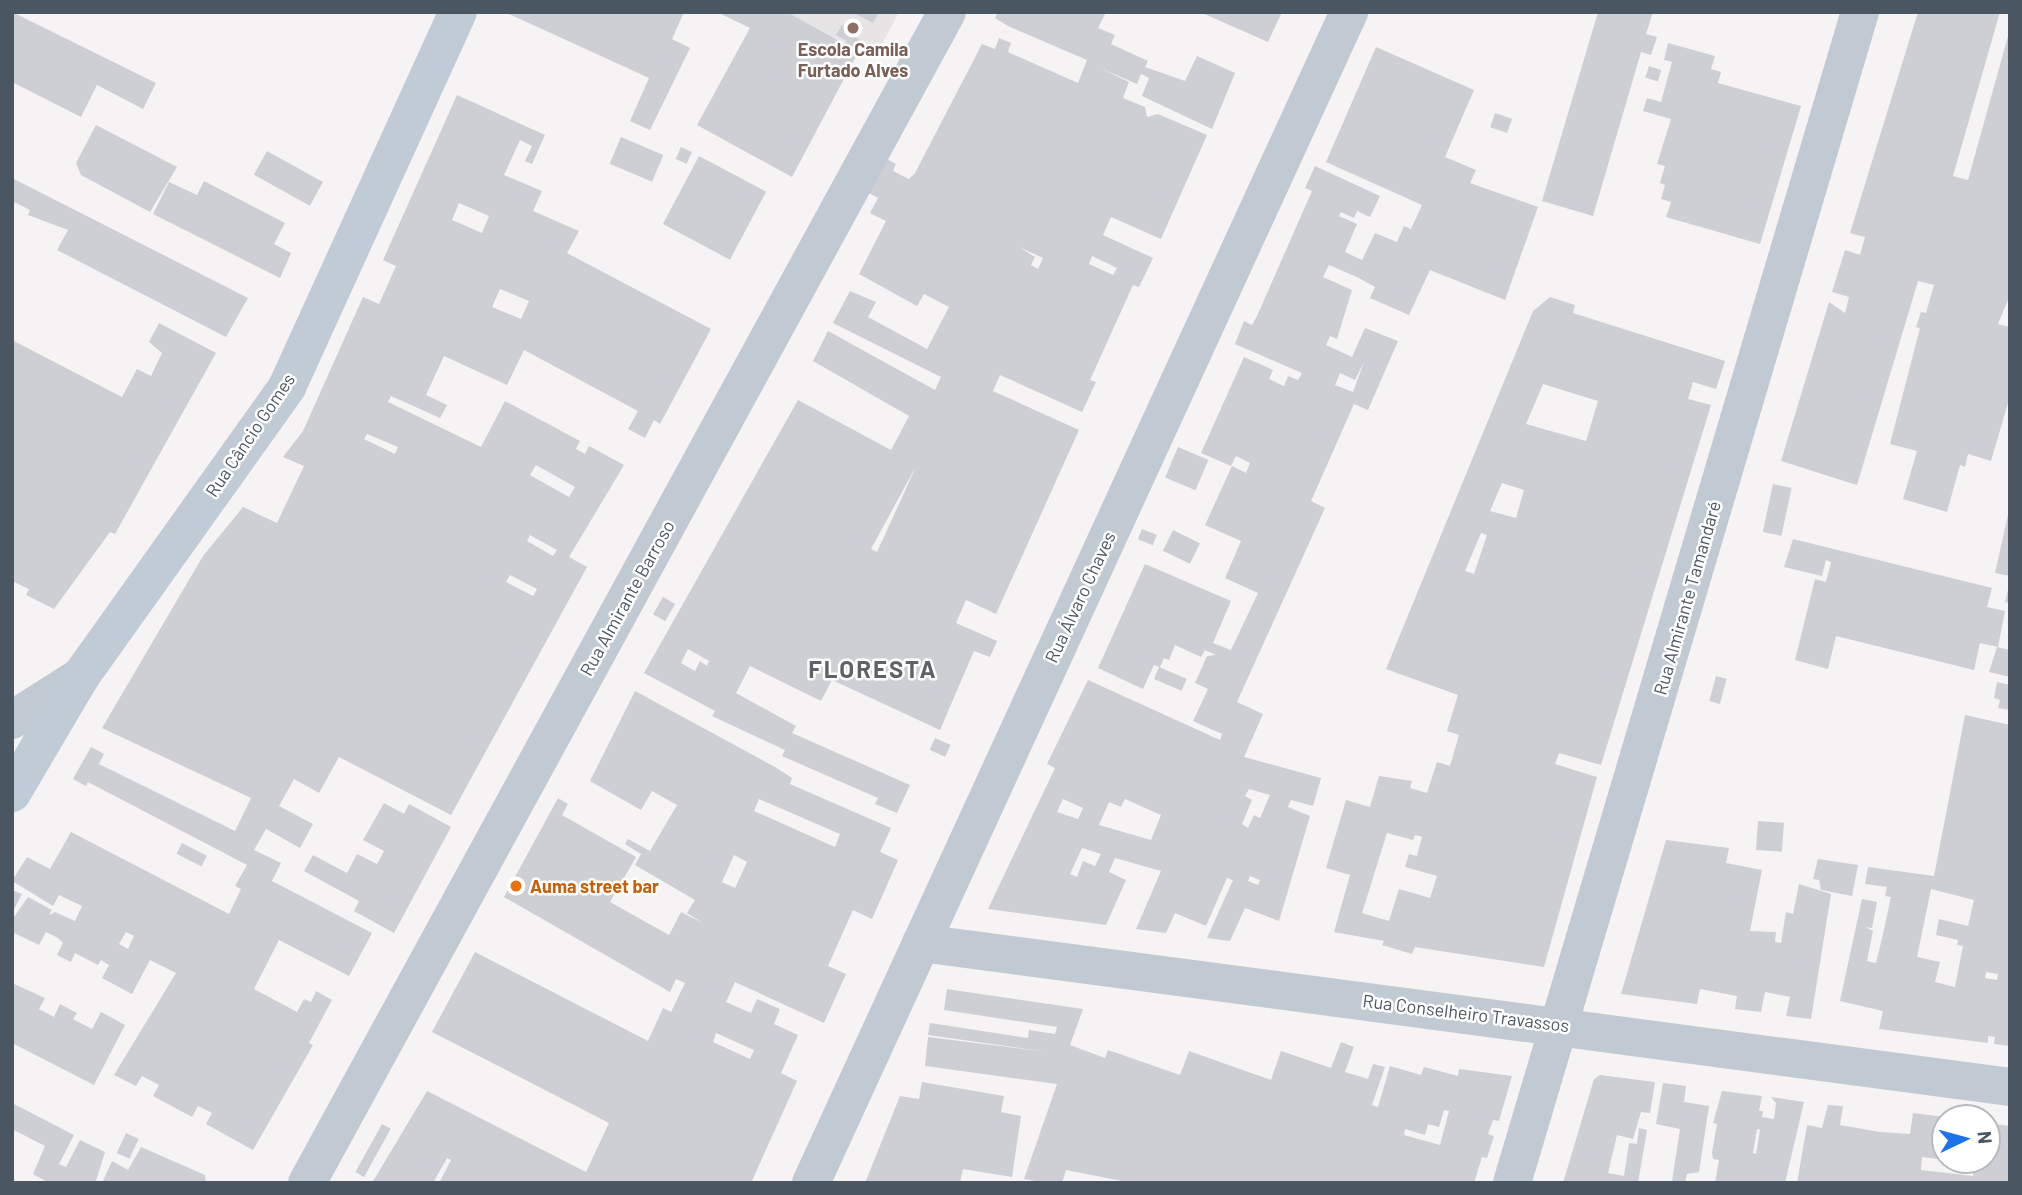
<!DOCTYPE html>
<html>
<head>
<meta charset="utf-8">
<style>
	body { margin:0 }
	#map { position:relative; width:2022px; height:1195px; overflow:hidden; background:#f5f3f3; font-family:Barlow,sans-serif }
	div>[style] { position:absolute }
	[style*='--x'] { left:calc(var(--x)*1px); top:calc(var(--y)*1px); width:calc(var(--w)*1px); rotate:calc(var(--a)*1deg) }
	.education>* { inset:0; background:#e6e4e5 }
	.building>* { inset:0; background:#cdcfd5; transform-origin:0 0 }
	.street>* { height:38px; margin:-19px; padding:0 19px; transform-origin:19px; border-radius:19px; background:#c1cad2 }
	.secondary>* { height:38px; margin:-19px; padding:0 19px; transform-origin:19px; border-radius:19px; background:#c1cbd6 }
	.dots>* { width:19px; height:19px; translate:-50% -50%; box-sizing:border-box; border:4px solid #fff; border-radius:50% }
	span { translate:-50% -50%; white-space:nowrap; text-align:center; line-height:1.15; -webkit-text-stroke:5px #fff; paint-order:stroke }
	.education-label { font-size:18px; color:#785e54; font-weight:700 }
	.street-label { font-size:18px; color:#4a5661 }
	.food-label { font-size:18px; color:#c56008; font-weight:700 }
	.left { translate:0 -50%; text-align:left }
	.district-label { font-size:24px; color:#5f6368; font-weight:700; letter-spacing:2px }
	.frame { position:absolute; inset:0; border:14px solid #4a5661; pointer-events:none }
	.north { position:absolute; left:1931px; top:1104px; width:70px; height:70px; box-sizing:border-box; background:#fff; border:2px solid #b7bbc0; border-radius:50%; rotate:85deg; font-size:19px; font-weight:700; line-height:28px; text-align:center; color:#4a5661 }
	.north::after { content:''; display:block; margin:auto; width:24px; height:32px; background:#1a73e8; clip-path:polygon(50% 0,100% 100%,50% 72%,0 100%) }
</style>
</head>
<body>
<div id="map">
	<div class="education">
		<i style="clip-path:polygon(787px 12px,899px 12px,874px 59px)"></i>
	</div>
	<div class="building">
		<i style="clip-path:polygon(12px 12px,156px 83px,143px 109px,97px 85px,81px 117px,12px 82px)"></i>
		<i style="clip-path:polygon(505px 12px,684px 12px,672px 39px,690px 48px,650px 130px,630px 121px,649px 78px)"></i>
		<i style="clip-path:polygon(717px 12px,787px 12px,845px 44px,847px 41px,836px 35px,842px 25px,863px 43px,792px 177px,697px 125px,750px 28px)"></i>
		<i style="clip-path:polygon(852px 12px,879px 12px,873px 23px)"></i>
		<i style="clip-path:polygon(evenodd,998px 12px,1106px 12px,1098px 28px,1115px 35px,1111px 44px,1148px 61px,1145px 67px,1185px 81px,1197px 56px,1235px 73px,1212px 129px,1142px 96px,1149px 78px,1141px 74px,1137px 84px,1100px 68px,1129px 82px,1123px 98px,1145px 107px,1147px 117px,1158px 114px,1207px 135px,1161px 239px,1111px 217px,1103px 235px,1153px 258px,1139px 287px,1133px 285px,1090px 380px,1096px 382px,1082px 412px,1000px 375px,993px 391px,1079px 430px,996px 614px,966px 600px,956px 623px,997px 641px,990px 657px,974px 651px,940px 730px,832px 680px,821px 701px,750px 666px,736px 693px,796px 726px,792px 733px,910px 785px,897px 813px,875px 804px,878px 798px,782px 756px,785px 750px,712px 716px,715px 711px,644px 673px,798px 400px,891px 450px,909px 416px,813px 361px,828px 331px,935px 390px,941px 377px,833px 323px,850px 291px,876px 302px,868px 317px,927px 349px,949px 307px,924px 294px,917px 306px,859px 274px,886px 221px,870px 213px,878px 198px,867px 192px,880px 155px,896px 164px,893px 171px,909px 179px,915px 173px,982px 44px,995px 49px,999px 38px,1011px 43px,1008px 52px,1078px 83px,1087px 60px,1008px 26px,995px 18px,998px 12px,1019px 247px,1043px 258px,1038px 269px,1031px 265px,1035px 257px,1019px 247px,998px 12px,1092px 256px,1117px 268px,1113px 275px,1089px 264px,1092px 256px,998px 12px,914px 470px,914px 471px,877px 552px,871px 549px,914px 470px,998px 12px,688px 649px,709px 661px,707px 666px,700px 661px,695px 671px,681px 663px,688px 649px)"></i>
		<i style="clip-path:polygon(1200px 12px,1282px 12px,1268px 42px)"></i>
		<i style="clip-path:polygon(1598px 12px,1653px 12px,1646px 34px,1657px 37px,1651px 55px,1641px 52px,1593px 216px,1542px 201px)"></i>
		<i style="clip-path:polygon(1918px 12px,2000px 12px,1953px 176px,1968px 180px,2010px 29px,2010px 295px,1998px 324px,2010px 327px,2010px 396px,1991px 461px,1968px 454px,1965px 467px,1960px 465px,1947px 512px,1903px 499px,1917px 451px,1890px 444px,1920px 328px,1916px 327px,1921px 312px,1926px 313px,1934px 285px,1918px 281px,1857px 485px,1781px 461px,1829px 302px,1845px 313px,1849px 297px,1832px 292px,1845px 250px,1860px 255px,1865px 237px,1850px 233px)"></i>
		<i style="clip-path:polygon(1668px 43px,1715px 56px,1711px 69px,1721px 72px,1718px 83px,1801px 106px,1760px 244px,1666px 217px,1671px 202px,1661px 199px,1665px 185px,1660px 183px,1665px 166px,1657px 164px,1671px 119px,1643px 111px,1647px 98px,1661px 102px,1672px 62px,1664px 60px)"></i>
		<i style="clip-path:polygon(evenodd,1376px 47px,1474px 90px,1445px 157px,1476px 170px,1470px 183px,1538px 207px,1505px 300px,1430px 270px,1409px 315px,1370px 298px,1375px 287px,1357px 277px,1329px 265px,1323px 277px,1352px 290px,1337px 339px,1330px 336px,1326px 345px,1352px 357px,1365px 328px,1398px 341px,1368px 410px,1354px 404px,1311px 501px,1325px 508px,1237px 702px,1263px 714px,1244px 757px,1321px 778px,1313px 806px,1291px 800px,1288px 807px,1310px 816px,1279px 921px,1245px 908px,1230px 941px,1207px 938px,1233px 880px,1227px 878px,1206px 926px,1175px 913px,1166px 933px,1136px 929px,1161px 871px,1115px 858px,1109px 872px,1126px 880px,1106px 925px,988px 909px,1055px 768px,1047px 764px,1088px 680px,1220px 740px,1222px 734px,1193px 721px,1208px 689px,1195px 683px,1207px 656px,1216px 655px,1205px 650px,1201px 657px,1175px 645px,1169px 660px,1164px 658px,1160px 667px,1154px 665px,1143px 689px,1098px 668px,1145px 564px,1231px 601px,1213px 643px,1231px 650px,1258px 593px,1225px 578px,1241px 541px,1205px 525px,1232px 466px,1246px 473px,1250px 463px,1236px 456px,1231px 466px,1201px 453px,1244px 357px,1273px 370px,1269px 379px,1284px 386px,1288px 376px,1298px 380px,1302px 373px,1235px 344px,1244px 321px,1252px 325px,1257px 316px,1312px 191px,1305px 188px,1315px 166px,1380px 196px,1370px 217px,1357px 211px,1354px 218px,1341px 212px,1339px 216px,1357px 224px,1345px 252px,1362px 260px,1375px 233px,1397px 242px,1404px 226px,1411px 229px,1422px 205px,1326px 162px,1376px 47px,1364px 362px,1353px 392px,1335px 385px,1340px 373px,1355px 380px,1364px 362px,1376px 47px,1249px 789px,1270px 795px,1260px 818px,1254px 815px,1248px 828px,1242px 824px,1252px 800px,1245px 796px,1249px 789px,1376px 47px,1063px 799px,1083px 808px,1078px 819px,1057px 812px,1063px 799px,1376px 47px,1125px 799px,1161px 815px,1151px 840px,1099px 825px,1109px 802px,1121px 807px,1125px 799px,1376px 47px,1082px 848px,1101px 854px,1095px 866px,1083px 861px,1077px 877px,1070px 874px,1082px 848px,1376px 47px,1250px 876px,1260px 880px,1258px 885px,1248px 881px,1250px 876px)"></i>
		<i style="left:1649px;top:66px;width:13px;height:12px;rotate:18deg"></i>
		<i style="clip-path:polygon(evenodd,457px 95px,545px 135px,532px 164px,525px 161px,532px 146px,520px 140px,504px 175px,542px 191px,533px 211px,579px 231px,567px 253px,711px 329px,660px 424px,654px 420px,645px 438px,628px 429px,638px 411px,524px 350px,507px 385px,444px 356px,426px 395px,447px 405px,440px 418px,391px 396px,388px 402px,481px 447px,505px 401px,580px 441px,576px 449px,585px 454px,589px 446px,624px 465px,569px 557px,587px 567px,451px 815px,339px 757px,319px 793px,294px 779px,279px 806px,313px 824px,300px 848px,266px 829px,254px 850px,281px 863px,272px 881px,372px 933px,349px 976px,279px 940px,254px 989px,297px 1012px,304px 999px,311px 1002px,316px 991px,332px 1000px,309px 1043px,313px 1045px,253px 1150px,206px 1124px,212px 1113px,198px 1106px,192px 1117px,153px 1096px,159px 1085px,142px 1076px,136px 1086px,114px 1075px,176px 973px,150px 960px,132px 994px,102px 978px,109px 965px,101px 960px,98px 965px,75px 953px,71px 962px,57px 955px,63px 943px,58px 938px,46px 932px,39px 945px,12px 932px,12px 920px,28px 897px,52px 910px,49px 915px,55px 912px,75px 921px,82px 906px,59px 895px,53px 906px,12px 881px,27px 857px,50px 869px,71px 832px,229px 914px,241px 889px,235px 886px,247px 865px,88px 782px,86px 786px,73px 779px,91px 747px,104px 754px,99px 764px,235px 831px,251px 798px,102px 728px,203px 556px,243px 507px,277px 523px,304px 466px,283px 457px,303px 431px,363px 297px,379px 304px,396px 266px,383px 260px,457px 95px,459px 203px,489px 216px,482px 233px,452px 220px,459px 203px,457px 95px,500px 289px,529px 301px,521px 319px,492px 307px,500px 289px,457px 95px,367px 434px,398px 447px,395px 454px,364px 439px,367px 434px,457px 95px,536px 465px,575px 487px,569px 497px,530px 475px,536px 465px,457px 95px,530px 535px,557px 550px,553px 556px,527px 541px,530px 535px,457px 95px,510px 575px,537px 589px,533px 596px,506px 582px,510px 575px,457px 95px,126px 932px,134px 936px,128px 949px,119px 944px,126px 932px)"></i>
		<i style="left:1495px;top:113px;width:18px;height:15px;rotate:19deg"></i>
		<i style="clip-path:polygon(96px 125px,177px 167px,150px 212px,81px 175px,76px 163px)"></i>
		<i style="left:621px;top:137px;width:46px;height:29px;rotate:23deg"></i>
		<i style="left:681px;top:147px;width:12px;height:13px;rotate:24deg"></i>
		<i style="left:267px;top:151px;width:64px;height:27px;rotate:29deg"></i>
		<i style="left:699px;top:156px;width:76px;height:77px;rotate:28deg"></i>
		<i style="clip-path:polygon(12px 178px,248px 298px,226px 337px,57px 250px,68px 230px,28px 215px,30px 210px,12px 201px)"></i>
		<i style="clip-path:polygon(204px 181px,285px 223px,274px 244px,291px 253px,280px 278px,153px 214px,169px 182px,197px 195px)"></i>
		<i style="clip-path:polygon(evenodd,1550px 297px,1575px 305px,1573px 313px,1725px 361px,1716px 389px,1693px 382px,1688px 399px,1711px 405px,1601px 765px,1559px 753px,1555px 764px,1597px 777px,1544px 967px,1415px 947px,1412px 954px,1382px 945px,1384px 941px,1334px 932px,1350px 875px,1326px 868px,1346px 800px,1370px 807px,1379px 776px,1412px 781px,1410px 788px,1427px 793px,1437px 762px,1450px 766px,1459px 735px,1447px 731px,1458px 695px,1386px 669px,1533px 311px,1550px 297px,1543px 384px,1598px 401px,1586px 441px,1526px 424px,1543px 384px,1550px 297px,1502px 483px,1524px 490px,1516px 518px,1490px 511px,1502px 483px,1550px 297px,1481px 533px,1487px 535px,1474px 574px,1465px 571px,1481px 533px,1550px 297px,1387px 833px,1413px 840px,1415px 835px,1422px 837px,1417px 856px,1409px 854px,1405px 867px,1437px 876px,1430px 898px,1399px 889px,1389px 921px,1362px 913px,1387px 833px)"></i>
		<i style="clip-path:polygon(159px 323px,216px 353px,115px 534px,110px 532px,54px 609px,26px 595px,29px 589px,12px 581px,12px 340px,122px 397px,137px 369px,151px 376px,162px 353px,149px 342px)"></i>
		<i style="left:1178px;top:447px;width:33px;height:33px;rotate:23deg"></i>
		<i style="left:1773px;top:484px;width:19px;height:49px;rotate:12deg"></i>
		<i style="clip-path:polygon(2010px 506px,2010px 576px,1995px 573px)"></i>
		<i style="left:1142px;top:529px;width:16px;height:11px;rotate:22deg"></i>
		<i style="left:1173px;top:530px;width:30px;height:23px;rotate:26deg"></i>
		<i style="clip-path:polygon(1793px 539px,1992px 588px,1987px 607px,2005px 611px,1998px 647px,1980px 643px,1974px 670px,1836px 636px,1828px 669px,1795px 660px,1815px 579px,1826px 582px,1831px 562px,1826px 560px,1822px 576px,1784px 567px)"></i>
		<i style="clip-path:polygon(2009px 586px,2010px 586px,2010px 603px,2005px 602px)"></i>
		<i style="left:663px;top:597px;width:14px;height:20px;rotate:30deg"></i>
		<i style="clip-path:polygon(1997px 647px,2010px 650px,2010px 677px,1989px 672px)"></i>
		<i style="left:1159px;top:667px;width:30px;height:13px;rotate:23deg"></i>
		<i style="left:1716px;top:676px;width:11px;height:26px;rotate:15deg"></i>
		<i style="clip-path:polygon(1997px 682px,2010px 685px,2010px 710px,1998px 708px,2000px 700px,1994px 698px)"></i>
		<i style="clip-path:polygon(evenodd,635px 691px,775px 767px,792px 778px,790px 784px,891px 828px,880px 852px,898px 860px,872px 919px,853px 910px,828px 966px,846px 974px,824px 1023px,735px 982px,726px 1002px,751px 1013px,757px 999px,780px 1009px,774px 1024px,798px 1035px,781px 1073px,797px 1081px,751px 1183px,439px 1183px,451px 1160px,447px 1158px,433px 1183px,372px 1183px,427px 1091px,586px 1172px,609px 1123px,432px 1032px,475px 952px,648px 1041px,663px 1008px,671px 1012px,685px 983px,676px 979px,670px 992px,504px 897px,558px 798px,568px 804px,562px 815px,636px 857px,610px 902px,669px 935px,681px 912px,703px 923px,687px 913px,695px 900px,635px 865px,641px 854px,625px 844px,628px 839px,650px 851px,677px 805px,652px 791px,641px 810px,590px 781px,635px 691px,759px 799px,840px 834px,835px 847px,754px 811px,759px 799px,635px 691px,734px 855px,747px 862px,735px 888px,722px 882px,734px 855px,635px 691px,716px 1033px,754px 1050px,750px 1059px,713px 1042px,716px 1033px)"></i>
		<i style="clip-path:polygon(evenodd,1965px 715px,2010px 725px,2010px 1046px,1994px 1044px,1995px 1037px,1988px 1036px,1988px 1043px,1879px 1029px,1883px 1011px,1840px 1001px,1862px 899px,1877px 902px,1872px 928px,1866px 927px,1873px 931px,1867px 961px,1876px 963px,1883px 934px,1891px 897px,1885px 896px,1887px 887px,1865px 884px,1868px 867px,1934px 876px,1965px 715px,1931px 889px,1974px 900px,1968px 926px,1939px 919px,1936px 935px,1958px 940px,1957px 945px,1963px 946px,1955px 987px,1935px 982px,1940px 962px,1917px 957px,1931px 889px,1965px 715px,1986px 972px,1998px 974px,1997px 980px,1985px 978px,1986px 972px)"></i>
		<i style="left:935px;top:738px;width:17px;height:13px;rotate:24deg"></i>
		<i style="clip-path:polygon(384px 803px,404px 814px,409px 804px,451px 827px,394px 933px,354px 911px,359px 901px,304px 871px,313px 855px,347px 873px,357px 854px,377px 864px,384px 851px,363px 840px)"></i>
		<i style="left:1758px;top:821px;width:26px;height:29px;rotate:4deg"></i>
		<i style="clip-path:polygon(1666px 840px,1729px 848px,1726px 863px,1762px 870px,1750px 931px,1776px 932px,1775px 942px,1781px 943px,1786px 912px,1793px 914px,1799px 884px,1831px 894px,1811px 1019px,1786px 1016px,1790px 997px,1765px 992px,1761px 1012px,1735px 1009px,1737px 996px,1700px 989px,1697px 1004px,1621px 994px)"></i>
		<i style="left:182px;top:843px;width:28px;height:12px;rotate:27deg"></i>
		<i style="clip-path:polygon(1818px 859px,1858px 865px,1852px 896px,1821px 890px,1819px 880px,1813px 879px)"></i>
		<i style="clip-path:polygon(12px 890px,22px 894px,12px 913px)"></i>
		<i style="clip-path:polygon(12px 983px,45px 998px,39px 1009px,54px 1017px,60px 1004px,77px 1013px,73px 1019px,92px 1029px,101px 1012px,125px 1025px,94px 1085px,12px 1043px)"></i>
		<i style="clip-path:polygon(evenodd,947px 989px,1083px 1009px,1070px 1045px,1105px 1058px,1108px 1050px,1180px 1075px,1189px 1051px,1271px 1080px,1281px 1051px,1331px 1068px,1341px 1042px,1354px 1047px,1345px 1072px,1368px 1079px,1373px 1064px,1385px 1067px,1372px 1105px,1378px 1107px,1390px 1066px,1421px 1075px,1424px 1067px,1458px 1076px,1459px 1069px,1512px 1076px,1499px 1121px,1493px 1120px,1488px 1134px,1494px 1136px,1487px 1158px,1482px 1157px,1474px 1183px,1132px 1183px,1066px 1170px,1062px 1183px,1047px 1183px,1024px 1179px,1057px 1084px,925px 1066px,928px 1037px,1048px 1052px,928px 1035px,930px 1023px,1028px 1038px,1029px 1030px,1055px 1034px,1057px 1027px,944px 1010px,947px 989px,1444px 1110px,1449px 1111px,1440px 1145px,1404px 1135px,1405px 1129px,1425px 1135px,1428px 1124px,1439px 1127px,1444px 1110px)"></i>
		<i style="clip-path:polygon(1600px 1075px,1655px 1082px,1650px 1113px,1641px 1112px,1633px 1139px,1617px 1135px,1608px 1173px,1624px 1176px,1629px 1143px,1637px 1144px,1639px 1128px,1647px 1130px,1638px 1183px,1563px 1183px,1594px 1079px)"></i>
		<i style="clip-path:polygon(922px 1082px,1004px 1096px,1001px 1112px,1021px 1116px,1012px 1177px,963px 1169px,960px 1183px,865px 1183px,900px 1096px,919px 1099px)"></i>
		<i style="clip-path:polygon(1663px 1083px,1686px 1086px,1684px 1102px,1709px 1106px,1699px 1172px,1687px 1174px,1685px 1183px,1672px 1181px,1680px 1129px,1656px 1124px)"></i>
		<i style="clip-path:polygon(evenodd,1722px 1091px,1762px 1096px,1759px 1111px,1763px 1111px,1762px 1117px,1774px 1119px,1776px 1103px,1771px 1097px,1804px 1102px,1785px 1183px,1715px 1183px,1719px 1160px,1713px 1159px,1712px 1153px,1717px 1124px,1713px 1123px,1722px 1091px,1757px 1129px,1760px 1130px,1756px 1154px,1753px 1153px,1757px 1129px)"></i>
		<i style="clip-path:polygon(12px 1103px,74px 1135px,59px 1164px,66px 1167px,80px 1140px,105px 1152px,96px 1181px,99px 1183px,49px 1183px,33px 1174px,45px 1146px,12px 1129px)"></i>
		<i style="clip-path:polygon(1828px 1105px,1843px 1106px,1840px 1125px,1880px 1132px,1910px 1134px,1913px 1113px,1945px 1117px,1945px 1160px,1922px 1157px,1921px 1170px,1973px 1176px,1974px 1164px,1959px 1160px,1987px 1160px,1987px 1123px,2010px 1126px,2010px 1183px,1797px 1183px,1807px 1125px,1822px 1128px)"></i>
		<i style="left:382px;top:1124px;width:10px;height:55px;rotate:29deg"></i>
		<i style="left:126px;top:1133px;width:14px;height:22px;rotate:25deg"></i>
		<i style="clip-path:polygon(141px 1147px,205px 1175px,206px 1183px,102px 1183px,112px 1161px,128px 1170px)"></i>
	</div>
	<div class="street">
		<i style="--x:12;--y:720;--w:82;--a:-32.5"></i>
		<i style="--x:921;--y:943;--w:1098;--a:7.53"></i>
		<i style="--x:307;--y:1183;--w:1334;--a:-61.34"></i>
		<i style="--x:811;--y:1183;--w:1289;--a:-65.32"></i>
		<i style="--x:1512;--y:1183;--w:1222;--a:-73.45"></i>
	</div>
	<div class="secondary">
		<i style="--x:12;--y:793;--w:136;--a:-59.5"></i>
		<i style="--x:81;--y:676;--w:355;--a:-54.5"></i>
		<i style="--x:287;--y:387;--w:412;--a:-65.5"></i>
	</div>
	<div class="dots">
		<i style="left:853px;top:28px;background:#8d6e63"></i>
		<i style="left:516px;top:886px;background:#e8710a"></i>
	</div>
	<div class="education-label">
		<span style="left:853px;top:60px">Escola Camila<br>Furtado Alves</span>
	</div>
	<div class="street-label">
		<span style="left:250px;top:435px;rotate:-56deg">Rua Câncio Gomes</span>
		<span style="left:1080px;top:597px;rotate:-65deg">Rua Álvaro Chaves</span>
		<span style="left:627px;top:598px;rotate:-61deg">Rua Almirante Barroso</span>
		<span style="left:1687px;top:598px;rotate:-74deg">Rua Almirante Tamandaré</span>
		<span style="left:1466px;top:1013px;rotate:7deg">Rua Conselheiro Travassos</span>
	</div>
	<div class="food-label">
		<span class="left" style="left:530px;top:886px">Auma street bar</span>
	</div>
	<div class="district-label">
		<span style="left:873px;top:669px">FLORESTA</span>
	</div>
	<div class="frame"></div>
	<div class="north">N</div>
</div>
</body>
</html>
